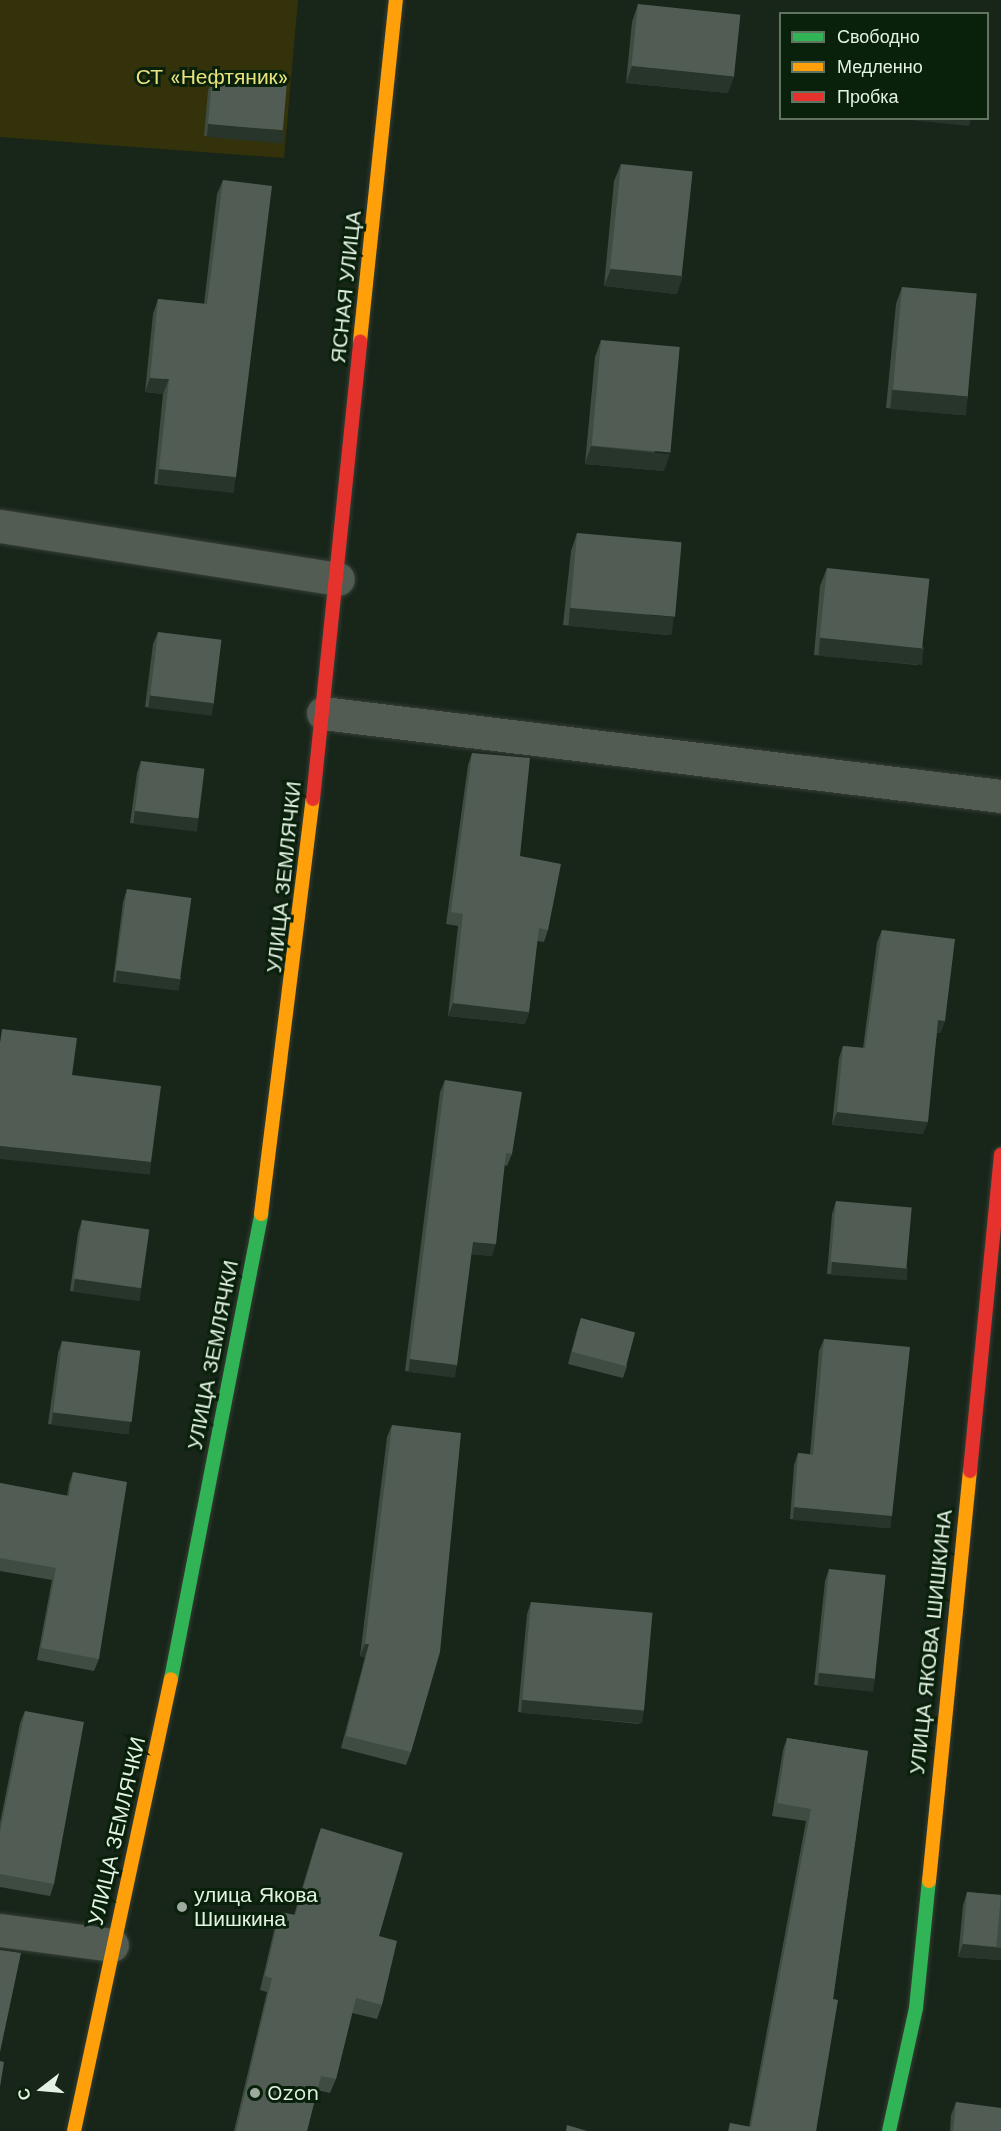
<!DOCTYPE html>
<html>
<head>
<meta charset="utf-8">
<style>
	body { margin:0 }
	#map { position:relative; width:1001px; height:2131px; overflow:hidden; background:#182519; font-family:"Work Sans",sans-serif }
	div>[style] { position:absolute }
	[style*='--x'] { left:calc(var(--x)*1px); top:calc(var(--y)*1px); width:calc(var(--w)*1px); rotate:calc(var(--a)*1deg) }
	.green>* { inset:0; background:#34320b }
	.roads { filter:drop-shadow(0 0 2px #353e35) drop-shadow(0 0 2px #353e35) }
	.street>* { height:33px; margin:-16.5px; padding:0 16.5px; transform-origin:16.5px; border-radius:16.5px; background:#525c53 }
	.fast>* { height:14px; margin:-7px; padding:0 7px; transform-origin:7px; border-radius:7px; background:#30b455 }
	.slow>* { height:14px; margin:-7px; padding:0 7px; transform-origin:7px; border-radius:7px; background:#ff9f0a }
	.jam>* { height:14px; margin:-7px; padding:0 7px; transform-origin:7px; border-radius:7px; background:#e5322d }
	.wall>* { inset:0; background:#3f4c42 }
	.shaded-wall>* { inset:0; background:#28352a; transform-origin:0 0 }
	.building>* { inset:0; background:#515d54; transform-origin:0 0 }
	.dots>* { width:16px; height:16px; translate:-50% -50%; box-sizing:border-box; border:3px solid #09200b; border-radius:50% }
	span { translate:-50% -50%; white-space:nowrap; text-align:center; line-height:1.15; -webkit-text-stroke:6px #09200b; paint-order:stroke }
	.park-label { font-size:21px; color:#e9e27e }
	.street-label { font-size:21px; color:#e4f2e4 }
	.poi-label { font-size:21px; color:#e4f2e4 }
	.left { translate:0 -50%; text-align:left }
	.legend { position:absolute; left:779px; top:12px; width:210px; height:108px; box-sizing:border-box; background:#09200b; border:2px solid #617462; margin:0; padding:8px 10px; list-style:none; font-size:18px; color:#e4f2e4 }
	.legend li { display:flex; align-items:center; gap:12px; height:30px }
	.legend b { width:30px; border:2px solid #617462 }
	.north { position:absolute; left:12px; top:2059px; width:60px; height:60px; -webkit-text-stroke:4px #09200b; paint-order:stroke; rotate:254deg; font-size:16px; font-weight:700; line-height:24px; text-align:center; color:#e4f2e4 }
	.north::after { content:''; display:block; margin:auto; width:21px; height:27px; background:#e4f2e4; clip-path:polygon(50% 0,100% 100%,50% 72%,0 100%) }
</style>
</head>
<body>
<div id="map">
	<div class="green">
		<i style="clip-path:polygon(0 0,298px 0,284px 158px,0 137px)"></i>
	</div>
	<div class="roads">
		<div class="street">
			<i style="--x:0;--y:526;--w:342;--a:8.9"></i>
			<i style="--x:323;--y:713;--w:683;--a:6.98"></i>
			<i style="--x:0;--y:1930;--w:113;--a:7.6"></i>
		</div>
		<div class="fast">
			<i style="--x:171;--y:1679;--w:474;--a:-79"></i>
			<i style="--x:889;--y:2131;--w:126;--a:-77.6"></i>
			<i style="--x:916;--y:2008;--w:128;--a:-84.2"></i>
		</div>
		<div class="slow">
			<i style="--x:360;--y:341;--w:343;--a:-84"></i>
			<i style="--x:261;--y:1214;--w:418;--a:-82.9"></i>
			<i style="--x:929;--y:1881;--w:412;--a:-84.3"></i>
			<i style="--x:74;--y:2131;--w:462;--a:-77.9"></i>
		</div>
		<div class="jam">
			<i style="--x:313;--y:799;--w:460;--a:-84.1"></i>
			<i style="--x:970;--y:1471;--w:318;--a:-84.4"></i>
		</div>
	</div>
	<div class="wall">
		<i style="clip-path:polygon(638px 4px,728px 93px,626px 83px,632px 22px)"></i>
		<i style="clip-path:polygon(212px 79px,279px 142px,204px 136px,208px 91px)"></i>
		<i style="clip-path:polygon(621px 164px,677px 294px,604px 286px,614px 181px)"></i>
		<i style="clip-path:polygon(223px 180px,236px 477px,231px 492px,154px 484px,163px 394px,145px 392px,153px 314px,158px 299px,204px 304px,217px 194px)"></i>
		<i style="clip-path:polygon(902px 287px,968px 397px,961px 415px,886px 408px,896px 304px)"></i>
		<i style="clip-path:polygon(601px 340px,664px 471px,585px 464px,595px 357px)"></i>
		<i style="clip-path:polygon(577px 533px,668px 635px,563px 625px,571px 551px)"></i>
		<i style="clip-path:polygon(827px 568px,924px 648px,917px 665px,814px 655px,820px 586px)"></i>
		<i style="clip-path:polygon(158px 632px,214px 703px,209px 715px,145px 707px,153px 644px)"></i>
		<i style="clip-path:polygon(472px 753px,520px 856px,548px 930px,544px 942px,537px 941px,529px 1012px,525px 1024px,448px 1016px,458px 926px,446px 924px,468px 765px)"></i>
		<i style="clip-path:polygon(141px 761px,194px 831px,130px 823px,137px 773px)"></i>
		<i style="clip-path:polygon(127px 889px,181px 978px,177px 990px,113px 982px,123px 902px)"></i>
		<i style="clip-path:polygon(882px 930px,945px 1021px,940px 1033px,937px 1033px,923px 1134px,832px 1125px,839px 1058px,843px 1046px,863px 1048px,877px 942px)"></i>
		<i style="clip-path:polygon(445px 1080px,512px 1154px,507px 1166px,504px 1165px,492px 1256px,471px 1254px,457px 1365px,453px 1377px,405px 1371px,440px 1092px)"></i>
		<i style="clip-path:polygon(836px 1201px,904px 1279px,827px 1274px,832px 1214px)"></i>
		<i style="clip-path:polygon(82px 1220px,141px 1288px,137px 1300px,70px 1291px,78px 1233px)"></i>
		<i style="clip-path:polygon(581px 1318px,627px 1366px,623px 1378px,568px 1364px,577px 1330px)"></i>
		<i style="clip-path:polygon(824px 1339px,887px 1528px,790px 1519px,794px 1465px,798px 1453px,810px 1454px,819px 1351px)"></i>
		<i style="clip-path:polygon(62px 1341px,126px 1434px,48px 1424px,58px 1353px)"></i>
		<i style="clip-path:polygon(392px 1425px,411px 1752px,406px 1765px,341px 1748px,365px 1657px,360px 1656px,387px 1437px)"></i>
		<i style="clip-path:polygon(73px 1472px,99px 1659px,94px 1671px,37px 1660px,52px 1580px,0 1571px,0 1483px,67px 1496px,69px 1484px)"></i>
		<i style="clip-path:polygon(829px 1569px,875px 1679px,871px 1691px,814px 1685px,825px 1581px)"></i>
		<i style="clip-path:polygon(531px 1602px,644px 1711px,639px 1724px,518px 1712px,527px 1614px)"></i>
		<i style="clip-path:polygon(25px 1711px,54px 1884px,50px 1896px,0 1887px,0 1823px,20px 1723px)"></i>
		<i style="clip-path:polygon(787px 1738px,868px 1751px,833px 1999px,816px 2131px,728px 2131px,730px 2123px,749px 2127px,806px 1821px,772px 1816px,783px 1750px)"></i>
		<i style="clip-path:polygon(321px 1828px,379px 1936px,382px 2005px,377px 2019px,352px 2013px,336px 2079px,330px 2093px,317px 2090px,307px 2131px,234px 2131px,267px 1992px,260px 1990px,275px 1926px,280px 1912px,294px 1915px,316px 1842px)"></i>
		<i style="clip-path:polygon(967px 1892px,1001px 1895px,1001px 1960px,958px 1957px,963px 1905px)"></i>
		<i style="clip-path:polygon(956px 2102px,1001px 2131px,950px 2131px,951px 2115px)"></i>
	</div>
	<div class="shaded-wall">
		<i style="clip-path:polygon(632px 66px,735px 75px,728px 93px,626px 83px)"></i>
		<i style="clip-path:polygon(891px 118px,971px 118px,969px 126px)"></i>
		<i style="left:208px;top:124px;width:76px;height:13px;rotate:5deg"></i>
		<i style="clip-path:polygon(611px 269px,683px 276px,677px 294px,604px 286px)"></i>
		<i style="clip-path:polygon(150px 378px,169px 379px,163px 394px,145px 392px)"></i>
		<i style="left:892px;top:390px;width:76px;height:19px;rotate:5deg"></i>
		<i style="clip-path:polygon(591px 446px,670px 454px,664px 471px,585px 464px)"></i>
		<i style="left:159px;top:469px;width:77px;height:16px;rotate:6deg"></i>
		<i style="left:570px;top:608px;width:104px;height:18px;rotate:5deg"></i>
		<i style="left:820px;top:638px;width:104px;height:18px;rotate:5deg"></i>
		<i style="left:150px;top:695px;width:64px;height:13px;rotate:7deg"></i>
		<i style="left:135px;top:811px;width:64px;height:13px;rotate:7deg"></i>
		<i style="left:117px;top:970px;width:64px;height:13px;rotate:7deg"></i>
		<i style="clip-path:polygon(453px 1003px,529px 1012px,525px 1024px,448px 1016px)"></i>
		<i style="clip-path:polygon(938px 1020px,945px 1021px,940px 1033px,933px 1032px)"></i>
		<i style="clip-path:polygon(837px 1112px,928px 1122px,923px 1134px,832px 1125px)"></i>
		<i style="left:0;top:1146px;width:152px;height:13px;rotate:6deg"></i>
		<i style="clip-path:polygon(473px 1242px,496px 1244px,492px 1256px,468px 1254px)"></i>
		<i style="left:832px;top:1262px;width:76px;height:13px;rotate:4deg"></i>
		<i style="left:75px;top:1279px;width:67px;height:13px;rotate:8deg"></i>
		<i style="left:410px;top:1359px;width:47px;height:13px;rotate:7deg"></i>
		<i style="left:53px;top:1412px;width:78px;height:13px;rotate:7deg"></i>
		<i style="left:794px;top:1507px;width:98px;height:13px;rotate:5deg"></i>
		<i style="clip-path:polygon(365px 1644px,369px 1644px,365px 1657px,360px 1656px)"></i>
		<i style="left:819px;top:1673px;width:56px;height:13px;rotate:6deg"></i>
		<i style="left:522px;top:1700px;width:122px;height:13px;rotate:5deg"></i>
		<i style="clip-path:polygon(963px 1944px,1001px 1948px,1001px 1960px,958px 1957px)"></i>
	</div>
	<div class="building">
		<i style="left:638px;top:4px;width:103px;height:62px;rotate:6deg"></i>
		<i style="left:212px;top:79px;width:75px;height:45px;rotate:5deg"></i>
		<i style="left:621px;top:164px;width:72px;height:105px;rotate:6deg"></i>
		<i style="clip-path:polygon(223px 180px,272px 186px,236px 477px,159px 469px,169px 379px,150px 378px,158px 299px,207px 304px)"></i>
		<i style="left:902px;top:287px;width:75px;height:103px;rotate:5deg"></i>
		<i style="left:601px;top:340px;width:79px;height:106px;rotate:5deg"></i>
		<i style="left:577px;top:533px;width:105px;height:75px;rotate:5deg"></i>
		<i style="left:827px;top:568px;width:103px;height:70px;rotate:6deg"></i>
		<i style="left:158px;top:632px;width:64px;height:64px;rotate:7deg"></i>
		<i style="clip-path:polygon(472px 753px,530px 758px,520px 856px,561px 864px,548px 930px,539px 928px,529px 1012px,453px 1003px,463px 914px,451px 912px)"></i>
		<i style="left:141px;top:761px;width:64px;height:50px;rotate:7deg"></i>
		<i style="left:127px;top:889px;width:65px;height:82px;rotate:8deg"></i>
		<i style="clip-path:polygon(882px 930px,955px 939px,945px 1021px,938px 1020px,928px 1122px,837px 1112px,843px 1046px,865px 1048px)"></i>
		<i style="clip-path:polygon(2px 1029px,77px 1038px,72px 1075px,161px 1086px,151px 1162px,0 1146px,0 1043px)"></i>
		<i style="clip-path:polygon(445px 1080px,522px 1092px,512px 1154px,506px 1153px,496px 1244px,473px 1242px,457px 1365px,410px 1359px)"></i>
		<i style="left:836px;top:1201px;width:76px;height:61px;rotate:5deg"></i>
		<i style="left:82px;top:1220px;width:68px;height:59px;rotate:8deg"></i>
		<i style="left:581px;top:1318px;width:56px;height:35px;rotate:15deg"></i>
		<i style="clip-path:polygon(824px 1339px,910px 1347px,892px 1516px,794px 1507px,798px 1453px,813px 1455px)"></i>
		<i style="left:62px;top:1341px;width:79px;height:72px;rotate:7deg"></i>
		<i style="clip-path:polygon(392px 1425px,461px 1433px,440px 1652px,411px 1752px,346px 1736px,369px 1644px,365px 1644px)"></i>
		<i style="clip-path:polygon(73px 1472px,127px 1482px,99px 1659px,41px 1648px,56px 1568px,0 1558px,0 1483px,69px 1496px)"></i>
		<i style="left:829px;top:1569px;width:57px;height:104px;rotate:6deg"></i>
		<i style="left:531px;top:1602px;width:122px;height:98px;rotate:5deg"></i>
		<i style="clip-path:polygon(25px 1711px,84px 1722px,54px 1884px,0 1874px,0 1832px)"></i>
		<i style="clip-path:polygon(787px 1738px,868px 1751px,833px 1999px,838px 2000px,816px 2131px,729px 2131px,730px 2123px,751px 2127px,811px 1809px,777px 1803px)"></i>
		<i style="clip-path:polygon(321px 1828px,403px 1853px,379px 1936px,397px 1941px,382px 2005px,356px 1998px,336px 2079px,321px 2076px,307px 2131px,236px 2131px,272px 1978px,265px 1976px,280px 1912px,295px 1915px)"></i>
		<i style="left:967px;top:1892px;width:34px;height:52px;rotate:5deg"></i>
		<i style="clip-path:polygon(0 1950px,21px 1953px,0 2052px)"></i>
		<i style="clip-path:polygon(0 2061px,4px 2062px,0 2087px)"></i>
		<i style="clip-path:polygon(956px 2102px,1001px 2108px,1001px 2131px,953px 2131px)"></i>
		<i style="clip-path:polygon(567px 2125px,587px 2131px,566px 2131px)"></i>
	</div>
	<div class="dots">
		<i style="left:182px;top:1907px;background:#9daa9d"></i>
		<i style="left:255px;top:2093px;background:#9daa9d"></i>
	</div>
	<div class="park-label">
		<span style="left:212px;top:77px">СТ «Нефтяник»</span>
	</div>
	<div class="street-label">
		<span style="left:346px;top:287px;rotate:-84deg">ЯСНАЯ УЛИЦА</span>
		<span style="left:284px;top:877px;rotate:-84deg">УЛИЦА ЗЕМЛЯЧКИ</span>
		<span style="left:213px;top:1355px;rotate:-79deg">УЛИЦА ЗЕМЛЯЧКИ</span>
		<span style="left:931px;top:1642px;rotate:-84deg">УЛИЦА ЯКОВА ШИШКИНА</span>
		<span style="left:117px;top:1831px;rotate:-77deg">УЛИЦА ЗЕМЛЯЧКИ</span>
	</div>
	<div class="poi-label">
		<span class="left" style="left:194px;top:1907px">улица Якова<br>Шишкина</span>
		<span class="left" style="left:267px;top:2093px">Ozon</span>
	</div>
	<ul class="legend">
	<li><b style="height:8px;background:#30b455"></b>Свободно</li>
	<li><b style="height:8px;background:#ff9f0a"></b>Медленно</li>
	<li><b style="height:8px;background:#e5322d"></b>Пробка</li>
	</ul>
	<div class="north">С</div>
</div>
</body>
</html>
